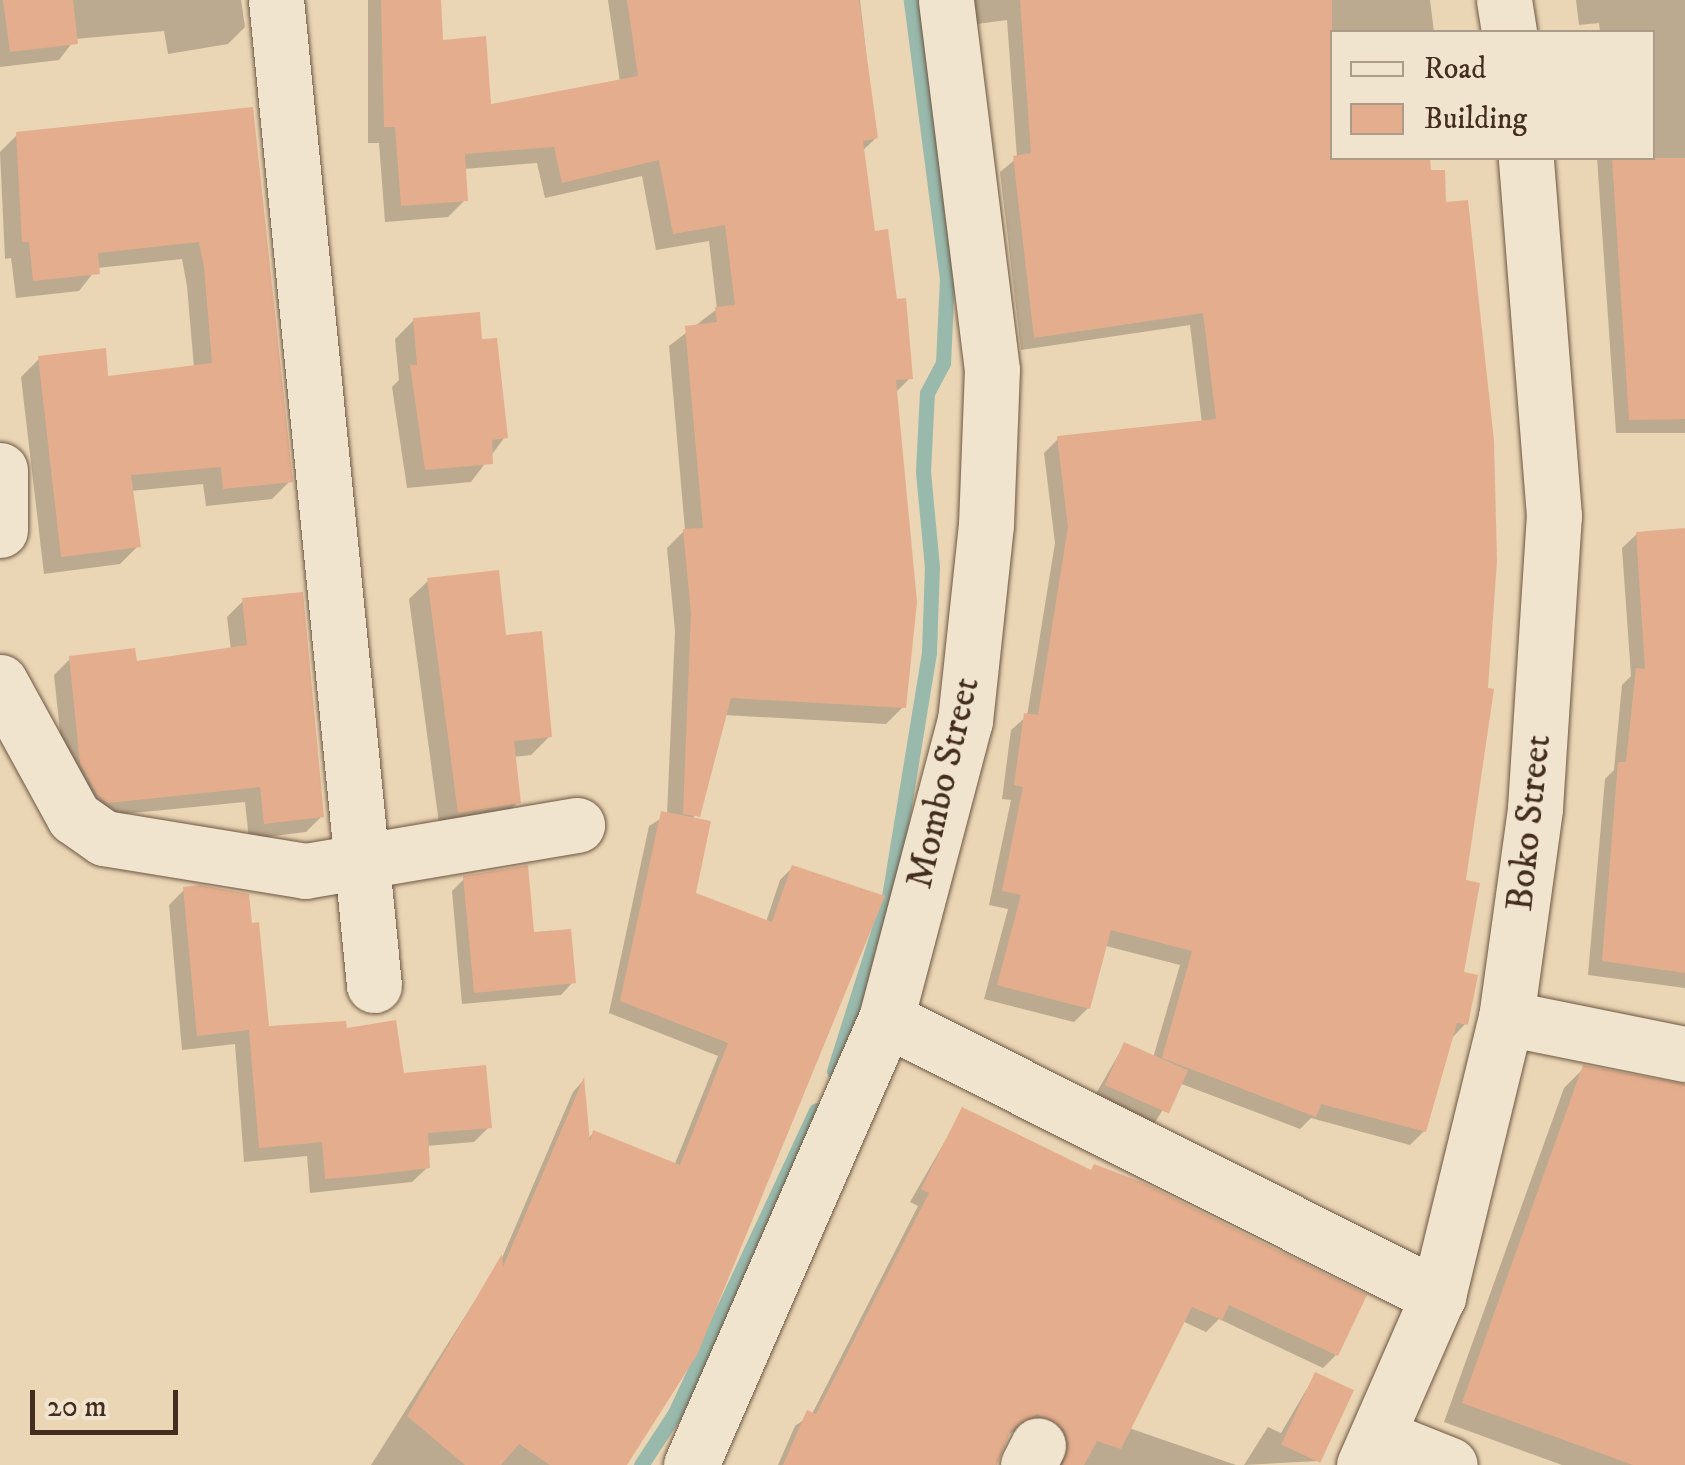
<!DOCTYPE html>
<html>
<head>
<meta charset="utf-8">
<style>
	body { margin:0 }
	#map { position:relative; width:1685px; height:1465px; overflow:hidden; background:#ead5b4; font-family:"IM FELL DW Pica",serif }
	div>[style] { position:absolute }
	[style*='--x'] { left:calc(var(--x)*1px); top:calc(var(--y)*1px); width:calc(var(--w)*1px); rotate:calc(var(--a)*1deg) }
	.shadow>* { inset:0; background:#0003 }
	.stream>* { height:15px; margin:-7.5px; padding:0 7.5px; transform-origin:7.5px; border-radius:7.5px; background:#98b9ac }
	.building>* { inset:0; background:#e4ae8e; transform-origin:0 0 }
	.roads { filter:drop-shadow(0 0 2px #6d5744) drop-shadow(0 0 2px #6d5744) }
	.minor>* { height:55px; margin:-27.5px; padding:0 27.5px; transform-origin:27.5px; border-radius:27.5px; background:#f1e4ce }
	span { translate:-50% -50%; white-space:nowrap; text-align:center; line-height:1.15; -webkit-text-stroke:9px #f1e4ce; paint-order:stroke }
	.street-label { font-size:38px; color:#432d1e }
	.legend { position:absolute; left:1330px; top:30px; width:325px; height:130px; box-sizing:border-box; background:#f1e4ce; border:2px solid #ab9b88; margin:0; padding:12px 18px; list-style:none; font-size:30px; color:#432d1e }
	.legend li { display:flex; align-items:center; gap:20px; height:50px }
	.legend b { width:50px; border:2px solid #ab9b88 }
	.scale { position:absolute; left:30px; top:1390px; width:148px; height:45px; box-sizing:border-box; border:5px solid #432d1e; border-top:0; padding-left:12px; font-size:30px; line-height:35px; white-space:nowrap; color:#432d1e; -webkit-text-stroke:8px #f1e4ce; paint-order:stroke }
</style>
</head>
<body>
<div id="map">
	<div class="shadow">
		<i style="clip-path:polygon(0 0,241px 0,245px 27px,228px 44px,168px 54px,164px 31px,75px 39px,59px 60px,0 67px)"></i>
		<i style="clip-path:polygon(368px 0,438px 0,441px 42px,489px 107px,620px 82px,608px 0,860px 0,876px 138px,861px 152px,872px 234px,910px 378px,895px 393px,903px 707px,886px 724px,724px 715px,693px 820px,693px 895px,766px 922px,780px 880px,792px 868px,624px 1465px,371px 1465px,502px 1258px,573px 1092px,582px 1082px,587px 1139px,594px 1133px,674px 1166px,718px 1056px,609px 1013px,649px 826px,667px 815px,675px 631px,667px 548px,685px 530px,669px 346px,717px 309px,709px 241px,656px 250px,642px 176px,545px 198px,537px 163px,463px 169px,465px 200px,448px 217px,385px 222px,379px 143px,368px 143px)"></i>
		<i style="clip-path:polygon(973px 0,1430px 0,1434px 32px,1332px 32px,1332px 158px,1428px 158px,1466px 1023px,1452px 1038px,1424px 1131px,1410px 1145px,1311px 1118px,1300px 1129px,1179px 1083px,1154px 1124px,1094px 1097px,1124px 1045px,1153px 1058px,1180px 965px,1106px 946px,1088px 1008px,1074px 1022px,984px 999px,1008px 909px,989px 905px,1011px 800px,1002px 799px,1011px 730px,1027px 716px,1055px 543px,1044px 453px,1059px 438px,1202px 423px,1190px 325px,1021px 350px,1000px 172px,1017px 158px,1007px 20px,977px 24px)"></i>
		<i style="clip-path:polygon(1576px 0,1685px 0,1685px 433px,1616px 433px,1597px 158px,1652px 158px,1652px 32px,1600px 32px,1599px 23px,1579px 25px)"></i>
		<i style="clip-path:polygon(251px 110px,290px 481px,272px 499px,206px 506px,203px 484px,131px 491px,138px 546px,120px 564px,44px 574px,21px 377px,39px 359px,106px 379px,194px 368px,187px 286px,182px 259px,97px 268px,79px 291px,16px 298px,11px 258px,5px 259px,0 152px,17px 135px)"></i>
		<i style="clip-path:polygon(414px 320px,480px 342px,505px 437px,471px 482px,407px 488px,392px 387px,399px 380px,395px 339px)"></i>
		<i style="clip-path:polygon(1685px 530px,1685px 988px,1588px 975px,1605px 779px,1614px 770px,1622px 685px,1631px 676px,1622px 548px,1637px 534px)"></i>
		<i style="clip-path:polygon(428px 581px,504px 638px,550px 736px,531px 755px,513px 757px,518px 802px,499px 821px,440px 831px,409px 599px)"></i>
		<i style="clip-path:polygon(243px 601px,322px 816px,306px 832px,249px 839px,245px 802px,92px 817px,65px 779px,54px 675px,70px 659px,134px 663px,231px 650px,227px 617px)"></i>
		<i style="clip-path:polygon(465px 878px,531px 935px,573px 982px,561px 995px,462px 1004px,452px 891px)"></i>
		<i style="clip-path:polygon(184px 890px,267px 1029px,345px 1031px,402px 1075px,489px 1127px,474px 1142px,426px 1146px,428px 1167px,412px 1182px,310px 1193px,307px 1156px,244px 1162px,235px 1044px,182px 1050px,169px 905px)"></i>
		<i style="clip-path:polygon(1584px 1068px,1685px 1085px,1685px 1465px,1562px 1465px,1444px 1422px,1564px 1088px)"></i>
		<i style="clip-path:polygon(963px 1110px,1336px 1355px,1323px 1368px,1219px 1319px,1206px 1332px,1182px 1321px,1129px 1428px,1236px 1465px,1054px 1465px,1023px 1426px,1006px 1436px,995px 1465px,778px 1465px,795px 1426px,812px 1414px,918px 1206px,910px 1202px)"></i>
		<i style="clip-path:polygon(1315px 1375px,1318px 1461px,1244px 1465px,1268px 1427px,1281px 1433px)"></i>
	</div>
	<div class="stream">
		<i style="--x:834;--y:1071;--w:182;--a:-72.5"></i>
		<i style="--x:889;--y:897;--w:248;--a:-80.7"></i>
		<i style="--x:929;--y:652;--w:85;--a:-88"></i>
		<i style="--x:932;--y:567;--w:96;--a:-95.4"></i>
		<i style="--x:923;--y:471;--w:78;--a:-87.1"></i>
		<i style="--x:927;--y:393;--w:34;--a:-62"></i>
		<i style="--x:943;--y:363;--w:84;--a:-87.3"></i>
		<i style="--x:947;--y:279;--w:281;--a:-97.4"></i>
		<i style="--x:641;--y:1465;--w:62;--a:-56.8"></i>
		<i style="--x:675;--y:1413;--w:334;--a:-65"></i>
	</div>
	<div class="building">
		<i style="clip-path:polygon(3px 0,73px 0,78px 44px,10px 52px)"></i>
		<i style="clip-path:polygon(381px 0,441px 0,443px 40px,486px 36px,491px 104px,638px 76px,627px 0,859px 0,878px 138px,863px 141px,875px 231px,888px 229px,897px 299px,906px 298px,913px 379px,896px 380px,917px 602px,906px 708px,731px 698px,700px 817px,683px 814px,691px 613px,683px 529px,703px 528px,685px 326px,717px 322px,715px 307px,735px 305px,725px 225px,673px 234px,659px 160px,562px 183px,554px 147px,465px 154px,468px 201px,401px 206px,395px 127px,384px 127px)"></i>
		<i style="clip-path:polygon(1020px 0,1332px 0,1332px 158px,1430px 158px,1431px 170px,1445px 170px,1446px 202px,1468px 200px,1494px 441px,1497px 561px,1488px 688px,1494px 689px,1466px 880px,1480px 883px,1464px 972px,1478px 975px,1468px 1025px,1457px 1023px,1426px 1132px,1321px 1104px,1316px 1117px,1162px 1058px,1192px 951px,1111px 930px,1090px 1009px,997px 985px,1021px 895px,1002px 891px,1023px 787px,1014px 785px,1024px 713px,1038px 715px,1068px 527px,1057px 436px,1216px 419px,1203px 313px,1034px 338px,1013px 156px,1031px 153px)"></i>
		<i style="clip-path:polygon(253px 107px,293px 482px,223px 489px,221px 467px,131px 475px,141px 547px,61px 557px,38px 356px,106px 348px,108px 376px,212px 363px,204px 267px,199px 242px,98px 253px,100px 274px,33px 281px,29px 242px,22px 242px,16px 132px)"></i>
		<i style="clip-path:polygon(1612px 158px,1685px 158px,1685px 419px,1629px 420px)"></i>
		<i style="clip-path:polygon(480px 312px,482px 339px,497px 338px,508px 438px,492px 440px,493px 464px,425px 470px,410px 365px,417px 365px,413px 318px)"></i>
		<i style="clip-path:polygon(1685px 528px,1685px 973px,1602px 961px,1618px 762px,1626px 762px,1636px 668px,1645px 669px,1636px 532px)"></i>
		<i style="clip-path:polygon(499px 570px,506px 635px,542px 631px,552px 737px,514px 741px,521px 803px,458px 813px,427px 578px)"></i>
		<i style="clip-path:polygon(303px 592px,324px 817px,264px 824px,260px 787px,108px 803px,98px 796px,80px 763px,69px 656px,135px 648px,137px 661px,247px 645px,242px 598px)"></i>
		<i style="clip-path:polygon(661px 811px,711px 821px,696px 893px,772px 922px,792px 865px,885px 896px,697px 1355px,627px 1465px,550px 1465px,519px 1444px,501px 1465px,465px 1465px,407px 1416px,502px 1254px,503px 1267px,584px 1077px,590px 1142px,593px 1130px,680px 1165px,728px 1043px,620px 1001px)"></i>
		<i style="clip-path:polygon(528px 865px,534px 932px,571px 929px,576px 983px,474px 993px,463px 876px)"></i>
		<i style="clip-path:polygon(200px 885px,249px 894px,252px 923px,259px 922px,269px 1026px,346px 1021px,347px 1028px,396px 1020px,404px 1073px,486px 1065px,492px 1128px,428px 1133px,430px 1168px,362px 1176px,325px 1179px,322px 1142px,259px 1148px,249px 1030px,197px 1036px,183px 887px)"></i>
		<i style="left:1124px;top:1042px;width:70px;height:47px;rotate:24deg"></i>
		<i style="clip-path:polygon(1583px 1065px,1685px 1084px,1685px 1465px,1633px 1465px,1462px 1403px)"></i>
		<i style="clip-path:polygon(962px 1107px,1091px 1170px,1094px 1164px,1144px 1183px,1367px 1295px,1338px 1356px,1229px 1305px,1222px 1320px,1192px 1307px,1121px 1449px,1097px 1441px,1084px 1465px,1063px 1465px,1069px 1444px,1064px 1429px,1037px 1414px,1011px 1430px,997px 1465px,783px 1465px,807px 1410px,816px 1414px,929px 1193px,921px 1189px)"></i>
		<i style="left:1315px;top:1372px;width:43px;height:80px;rotate:25deg"></i>
	</div>
	<div class="roads">
		<div class="minor">
			<i style="--x:276;--y:0;--w:990;--a:84.32"></i>
			<i style="--x:1504;--y:0;--w:32;--a:81"></i>
			<i style="--x:0;--y:470;--w:60;--a:90"></i>
			<i style="--x:0;--y:682;--w:154;--a:61.3"></i>
			<i style="--x:74;--y:817;--w:37;--a:35"></i>
			<i style="--x:104;--y:838;--w:204;--a:9.3"></i>
			<i style="--x:305;--y:871;--w:276;--a:-9.6"></i>
			<i style="--x:1506;--y:1018;--w:183;--a:11.4"></i>
			<i style="--x:886;--y:1019;--w:618;--a:26.65"></i>
			<i style="--x:1380;--y:1437;--w:75;--a:21.8"></i>
			<i style="--x:691;--y:1465;--w:487;--a:-66.4"></i>
			<i style="--x:886;--y:1019;--w:308;--a:-75.2"></i>
			<i style="--x:965;--y:721;--w:197;--a:-83.9"></i>
			<i style="--x:986;--y:525;--w:155;--a:-87.8"></i>
			<i style="--x:992;--y:370;--w:373;--a:-97.1"></i>
			<i style="--x:1028;--y:1465;--w:22;--a:-63"></i>
			<i style="--x:1364;--y:1465;--w:184;--a:-66.4"></i>
			<i style="--x:1438;--y:1296;--w:286;--a:-76.3"></i>
			<i style="--x:1506;--y:1018;--w:212;--a:-82.1"></i>
			<i style="--x:1535;--y:808;--w:293;--a:-86.3"></i>
			<i style="--x:1554;--y:516;--w:359;--a:-94.5"></i>
		</div>
	</div>
	<div class="street-label">
		<span style="left:944px;top:783px;rotate:-77deg">Mombo Street</span>
		<span style="left:1530px;top:823px;rotate:-84deg">Boko Street</span>
	</div>
	<ul class="legend">
	<li><b style="height:12px;background:#f1e4ce"></b>Road</li>
	<li><b style="height:28px;background:#e4ae8e"></b>Building</li>
	</ul>
	<div class="scale">20 m</div>
</div>
</body>
</html>
